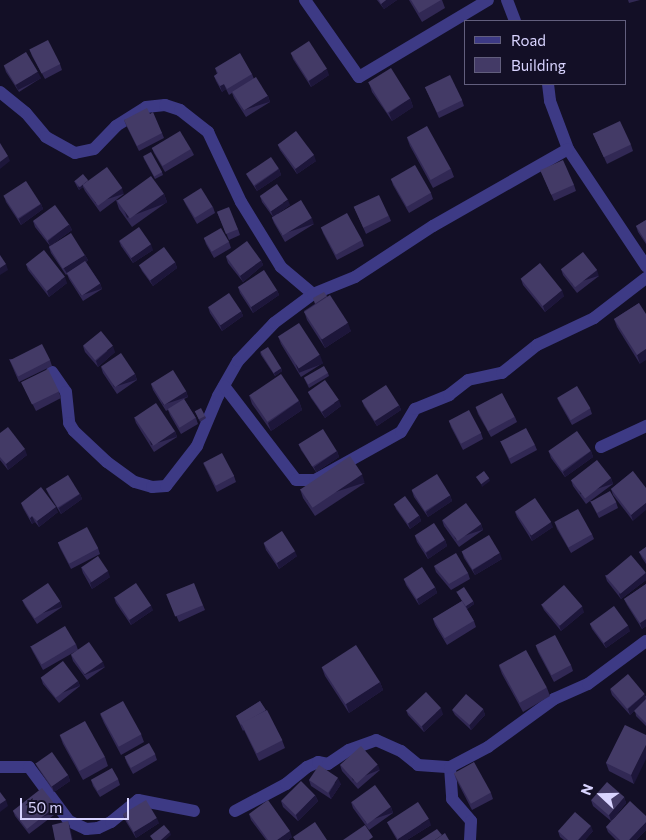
<!DOCTYPE html>
<html>
<head>
<meta charset="utf-8">
<style>
	body { margin:0 }
	#map { position:relative; width:646px; height:840px; overflow:hidden; background:#130f26; font-family:Commissioner,sans-serif }
	div>[style] { position:absolute }
	[style*='--x'] { left:calc(var(--x)*1px); top:calc(var(--y)*1px); width:calc(var(--w)*1px); rotate:calc(var(--a)*1deg) }
	.minor>* { height:12px; margin:-6px; padding:0 6px; transform-origin:6px; border-radius:6px; background:#3d3a85 }
	.wall>* { inset:0; background:#312854 }
	.shaded-wall>* { inset:0; background:#1d163a; transform-origin:0 0 }
	.building>* { inset:0; background:#433a66; transform-origin:0 0 }
	span { translate:-50% -50%; white-space:nowrap; text-align:center; line-height:1.15; -webkit-text-stroke:4.5px #130f26; paint-order:stroke }
	.legend { position:absolute; left:464px; top:20px; width:162px; height:65px; box-sizing:border-box; background:#130f26; border:1px solid #625e7d; margin:0; padding:6px 9px; list-style:none; font-size:15px; color:#d9d4ff }
	.legend li { display:flex; align-items:center; gap:10px; height:25px }
	.legend b { width:25px; border:1px solid #625e7d }
	.north { position:absolute; left:576px; top:770px; width:50px; height:50px; -webkit-text-stroke:4px #130f26; paint-order:stroke; rotate:291deg; font-size:14px; font-weight:700; line-height:20px; text-align:center; color:#d9d4ff }
	.north::after { content:''; display:block; margin:auto; width:18px; height:22px; background:#d9d4ff; clip-path:polygon(50% 0,100% 100%,50% 72%,0 100%) }
	.scale { position:absolute; left:20px; top:798px; width:109px; height:22px; box-sizing:border-box; border:2px solid #d9d4ff; border-top:0; padding-left:6px; font-size:15px; line-height:18px; white-space:nowrap; color:#d9d4ff; -webkit-text-stroke:4px #130f26; paint-order:stroke }
</style>
</head>
<body>
<div id="map">
	<div class="minor">
		<i style="--x:305;--y:0;--w:94;--a:55"></i>
		<i style="--x:359;--y:77;--w:150;--a:-30.8"></i>
		<i style="--x:507;--y:0;--w:22;--a:69"></i>
		<i style="--x:548;--y:84;--w:17;--a:83"></i>
		<i style="--x:550;--y:101;--w:51;--a:69.4"></i>
		<i style="--x:568;--y:149;--w:141;--a:56.3"></i>
		<i style="--x:0;--y:92;--w:33;--a:39"></i>
		<i style="--x:26;--y:113;--w:31;--a:50"></i>
		<i style="--x:46;--y:137;--w:33;--a:29"></i>
		<i style="--x:75;--y:153;--w:19;--a:-12"></i>
		<i style="--x:94;--y:149;--w:32;--a:-46"></i>
		<i style="--x:116;--y:126;--w:36;--a:-32"></i>
		<i style="--x:146;--y:107;--w:19;--a:-6"></i>
		<i style="--x:165;--y:105;--w:16;--a:18"></i>
		<i style="--x:180;--y:110;--w:36;--a:38"></i>
		<i style="--x:208;--y:132;--w:77;--a:64.8"></i>
		<i style="--x:241;--y:202;--w:76;--a:58.4"></i>
		<i style="--x:281;--y:267;--w:42;--a:40.2"></i>
		<i style="--x:52;--y:372;--w:24;--a:55"></i>
		<i style="--x:66;--y:392;--w:31;--a:84"></i>
		<i style="--x:69;--y:423;--w:9;--a:58"></i>
		<i style="--x:74;--y:431;--w:45;--a:43.2"></i>
		<i style="--x:107;--y:462;--w:34;--a:36"></i>
		<i style="--x:135;--y:482;--w:18;--a:16"></i>
		<i style="--x:152;--y:487;--w:14;--a:-4"></i>
		<i style="--x:166;--y:486;--w:51;--a:-52.2"></i>
		<i style="--x:197;--y:446;--w:54;--a:-67.2"></i>
		<i style="--x:218;--y:396;--w:40;--a:-60.3"></i>
		<i style="--x:238;--y:361;--w:52;--a:-46.5"></i>
		<i style="--x:274;--y:323;--w:49;--a:-36.6"></i>
		<i style="--x:313;--y:294;--w:45;--a:-22"></i>
		<i style="--x:355;--y:277;--w:93;--a:-33.2"></i>
		<i style="--x:433;--y:226;--w:155;--a:-29.7"></i>
		<i style="--x:224;--y:386;--w:118;--a:52.5"></i>
		<i style="--x:296;--y:480;--w:19;--a:0"></i>
		<i style="--x:315;--y:480;--w:98;--a:-29.2"></i>
		<i style="--x:401;--y:432;--w:27;--a:-59"></i>
		<i style="--x:415;--y:409;--w:37;--a:-22"></i>
		<i style="--x:449;--y:395;--w:24;--a:-38"></i>
		<i style="--x:468;--y:380;--w:35;--a:-12"></i>
		<i style="--x:502;--y:373;--w:45;--a:-38.7"></i>
		<i style="--x:537;--y:345;--w:63;--a:-25.3"></i>
		<i style="--x:594;--y:318;--w:66;--a:-37.6"></i>
		<i style="--x:601;--y:447;--w:50;--a:-25"></i>
		<i style="--x:0;--y:767;--w:29;--a:0"></i>
		<i style="--x:29;--y:767;--w:67;--a:53.5"></i>
		<i style="--x:69;--y:821;--w:19;--a:25"></i>
		<i style="--x:86;--y:829;--w:12;--a:-5"></i>
		<i style="--x:98;--y:828;--w:14;--a:-25"></i>
		<i style="--x:111;--y:822;--w:35;--a:-39"></i>
		<i style="--x:138;--y:800;--w:57;--a:11.1"></i>
		<i style="--x:450;--y:767;--w:32;--a:86"></i>
		<i style="--x:452;--y:799;--w:29;--a:49"></i>
		<i style="--x:471;--y:821;--w:19;--a:93"></i>
		<i style="--x:235;--y:811;--w:58;--a:-27.9"></i>
		<i style="--x:286;--y:784;--w:27;--a:-39"></i>
		<i style="--x:307;--y:767;--w:12;--a:-24"></i>
		<i style="--x:318;--y:762;--w:10;--a:11"></i>
		<i style="--x:328;--y:764;--w:25;--a:-34"></i>
		<i style="--x:349;--y:750;--w:29;--a:-20"></i>
		<i style="--x:376;--y:740;--w:27;--a:24"></i>
		<i style="--x:401;--y:751;--w:22;--a:39"></i>
		<i style="--x:418;--y:765;--w:32;--a:4"></i>
		<i style="--x:450;--y:767;--w:43;--a:-27.8"></i>
		<i style="--x:488;--y:747;--w:82;--a:-36"></i>
		<i style="--x:554;--y:699;--w:37;--a:-24"></i>
		<i style="--x:588;--y:684;--w:72;--a:-36.6"></i>
	</div>
	<div class="wall">
		<i style="clip-path:polygon(377px 0,397px 0,384px 9px)"></i>
		<i style="clip-path:polygon(409px 0,442px 0,445px 8px,422px 22px)"></i>
		<i style="clip-path:polygon(628px 0,640px 0,629px 3px)"></i>
		<i style="clip-path:polygon(30px 50px,60px 64px,62px 70px,45px 79px,32px 56px)"></i>
		<i style="clip-path:polygon(291px 53px,329px 75px,311px 87px,293px 59px)"></i>
		<i style="clip-path:polygon(4px 66px,41px 78px,19px 92px,6px 72px)"></i>
		<i style="clip-path:polygon(215px 68px,252px 74px,254px 79px,268px 96px,270px 102px,246px 117px,234px 98px,232px 93px,229px 95px,226px 89px,222px 92px,216px 81px,214px 76px,217px 74px)"></i>
		<i style="clip-path:polygon(369px 83px,410px 98px,413px 107px,392px 121px,372px 92px)"></i>
		<i style="clip-path:polygon(425px 87px,462px 100px,464px 106px,439px 118px)"></i>
		<i style="clip-path:polygon(150px 114px,162px 133px,164px 138px,139px 151px,126px 125px,124px 120px)"></i>
		<i style="clip-path:polygon(593px 133px,631px 145px,633px 151px,607px 164px)"></i>
		<i style="clip-path:polygon(407px 138px,451px 169px,454px 177px,433px 188px,410px 146px)"></i>
		<i style="clip-path:polygon(278px 145px,316px 161px,297px 174px,280px 150px)"></i>
		<i style="clip-path:polygon(152px 148px,191px 149px,194px 155px,165px 172px,154px 153px)"></i>
		<i style="clip-path:polygon(143px 157px,162px 172px,163px 175px,155px 179px)"></i>
		<i style="clip-path:polygon(279px 169px,281px 175px,257px 191px,249px 179px,246px 174px)"></i>
		<i style="clip-path:polygon(541px 171px,574px 185px,576px 191px,554px 201px)"></i>
		<i style="clip-path:polygon(391px 179px,431px 193px,433px 199px,409px 213px,393px 185px)"></i>
		<i style="clip-path:polygon(74px 181px,88px 181px,124px 194px,100px 212px,85px 191px,83px 187px,79px 190px)"></i>
		<i style="clip-path:polygon(164px 194px,167px 202px,132px 227px,119px 209px,116px 200px)"></i>
		<i style="clip-path:polygon(4px 196px,41px 204px,43px 209px,21px 225px,6px 202px)"></i>
		<i style="clip-path:polygon(260px 196px,290px 205px,277px 214px,314px 224px,285px 242px,274px 223px,272px 218px,273px 217px,262px 202px)"></i>
		<i style="clip-path:polygon(183px 199px,213px 207px,215px 213px,197px 224px,186px 205px)"></i>
		<i style="clip-path:polygon(354px 207px,389px 216px,391px 221px,366px 234px)"></i>
		<i style="clip-path:polygon(217px 212px,238px 229px,240px 235px,229px 240px)"></i>
		<i style="clip-path:polygon(646px 220px,646px 244px,638px 232px,636px 226px)"></i>
		<i style="clip-path:polygon(33px 221px,69px 224px,72px 230px,50px 246px,85px 255px,88px 260px,86px 262px,100px 283px,102px 289px,83px 301px,69px 279px,67px 274px,66px 275px,51px 253px,49px 247px,50px 246px,35px 227px)"></i>
		<i style="clip-path:polygon(321px 227px,362px 240px,364px 246px,337px 260px,323px 233px)"></i>
		<i style="clip-path:polygon(204px 238px,229px 242px,231px 248px,214px 258px,206px 244px)"></i>
		<i style="clip-path:polygon(119px 241px,153px 250px,133px 263px,121px 246px)"></i>
		<i style="clip-path:polygon(226px 257px,261px 260px,263px 265px,243px 282px,228px 263px)"></i>
		<i style="clip-path:polygon(175px 262px,177px 268px,153px 286px,142px 271px,139px 265px)"></i>
		<i style="clip-path:polygon(26px 264px,67px 283px,49px 297px,28px 270px)"></i>
		<i style="clip-path:polygon(561px 269px,599px 276px,577px 293px,563px 275px)"></i>
		<i style="clip-path:polygon(521px 279px,564px 296px,545px 312px,523px 285px)"></i>
		<i style="clip-path:polygon(238px 287px,277px 290px,279px 295px,253px 313px,240px 293px)"></i>
		<i style="clip-path:polygon(327px 296px,351px 331px,325px 348px,307px 320px,304px 311px)"></i>
		<i style="clip-path:polygon(639px 303px,640px 364px,617px 327px,614px 319px)"></i>
		<i style="clip-path:polygon(208px 307px,241px 311px,243px 316px,222px 331px,210px 313px)"></i>
		<i style="clip-path:polygon(278px 336px,323px 363px,301px 377px,281px 344px)"></i>
		<i style="clip-path:polygon(83px 346px,115px 352px,98px 367px,85px 352px)"></i>
		<i style="clip-path:polygon(260px 352px,281px 368px,282px 371px,275px 376px,261px 355px)"></i>
		<i style="clip-path:polygon(9px 359px,50px 360px,52px 366px,19px 382px)"></i>
		<i style="clip-path:polygon(101px 367px,135px 374px,137px 380px,117px 394px,103px 373px)"></i>
		<i style="clip-path:polygon(328px 373px,329px 376px,309px 388px,304px 378px)"></i>
		<i style="clip-path:polygon(22px 383px,59px 392px,61px 398px,36px 411px)"></i>
		<i style="clip-path:polygon(151px 384px,186px 391px,188px 397px,184px 399px,196px 418px,198px 424px,181px 434px,170px 415px,168px 410px,166px 411px,153px 390px)"></i>
		<i style="clip-path:polygon(308px 392px,341px 406px,325px 418px,311px 398px)"></i>
		<i style="clip-path:polygon(249px 395px,299px 401px,302px 410px,271px 431px,252px 404px)"></i>
		<i style="clip-path:polygon(557px 398px,590px 408px,592px 414px,572px 425px,560px 404px)"></i>
		<i style="clip-path:polygon(362px 401px,399px 405px,401px 410px,377px 426px,364px 406px)"></i>
		<i style="clip-path:polygon(476px 408px,515px 417px,517px 422px,491px 437px,478px 414px)"></i>
		<i style="clip-path:polygon(195px 411px,205px 416px,206px 418px,200px 422px)"></i>
		<i style="clip-path:polygon(134px 417px,175px 431px,177px 437px,154px 452px,136px 423px)"></i>
		<i style="clip-path:polygon(449px 421px,481px 433px,483px 439px,463px 450px,451px 427px)"></i>
		<i style="clip-path:polygon(0 433px,27px 455px,8px 470px,0 460px)"></i>
		<i style="clip-path:polygon(500px 441px,535px 445px,537px 450px,511px 464px)"></i>
		<i style="clip-path:polygon(299px 445px,337px 451px,339px 457px,316px 472px,301px 450px)"></i>
		<i style="clip-path:polygon(591px 451px,593px 457px,565px 477px,551px 458px,549px 452px)"></i>
		<i style="clip-path:polygon(203px 463px,234px 476px,236px 482px,217px 492px)"></i>
		<i style="clip-path:polygon(633px 471px,633px 521px,613px 495px,611px 489px)"></i>
		<i style="clip-path:polygon(611px 478px,613px 484px,586px 504px,573px 486px,571px 480px)"></i>
		<i style="clip-path:polygon(365px 483px,315px 516px,303px 498px,300px 489px)"></i>
		<i style="clip-path:polygon(46px 489px,80px 494px,82px 499px,61px 514px,49px 495px)"></i>
		<i style="clip-path:polygon(412px 491px,450px 495px,452px 501px,428px 517px,414px 497px)"></i>
		<i style="clip-path:polygon(590px 501px,616px 502px,618px 508px,599px 518px)"></i>
		<i style="clip-path:polygon(21px 503px,58px 512px,39px 527px,35px 522px,32px 524px,23px 508px)"></i>
		<i style="clip-path:polygon(394px 504px,419px 515px,421px 521px,410px 529px,396px 509px)"></i>
		<i style="clip-path:polygon(515px 512px,553px 527px,532px 541px,517px 517px)"></i>
		<i style="clip-path:polygon(442px 520px,481px 524px,483px 530px,459px 547px,444px 526px)"></i>
		<i style="clip-path:polygon(555px 523px,592px 534px,594px 539px,571px 553px,557px 529px)"></i>
		<i style="clip-path:polygon(415px 536px,445px 540px,447px 546px,428px 559px,417px 542px)"></i>
		<i style="clip-path:polygon(58px 542px,98px 548px,100px 554px,71px 569px,60px 548px)"></i>
		<i style="clip-path:polygon(264px 544px,297px 556px,279px 569px,266px 550px)"></i>
		<i style="clip-path:polygon(646px 547px,646px 564px,642px 558px,639px 552px)"></i>
		<i style="clip-path:polygon(462px 552px,502px 559px,475px 575px,464px 558px)"></i>
		<i style="clip-path:polygon(434px 566px,468px 573px,470px 579px,451px 590px,436px 572px)"></i>
		<i style="clip-path:polygon(81px 567px,110px 577px,92px 589px,83px 573px)"></i>
		<i style="clip-path:polygon(646px 573px,646px 580px,621px 599px,607px 581px,605px 575px)"></i>
		<i style="clip-path:polygon(404px 579px,435px 587px,437px 593px,419px 605px,406px 585px)"></i>
		<i style="clip-path:polygon(646px 584px,646px 626px,642px 629px,627px 605px,624px 599px)"></i>
		<i style="clip-path:polygon(456px 591px,473px 601px,474px 604px,467px 609px,474px 621px,476px 627px,447px 645px,435px 625px,433px 619px,462px 601px)"></i>
		<i style="clip-path:polygon(167px 595px,203px 605px,205px 610px,179px 622px)"></i>
		<i style="clip-path:polygon(114px 597px,153px 610px,131px 625px,116px 603px)"></i>
		<i style="clip-path:polygon(22px 600px,60px 601px,62px 607px,37px 624px,25px 606px)"></i>
		<i style="clip-path:polygon(541px 604px,584px 612px,561px 631px,544px 610px)"></i>
		<i style="clip-path:polygon(590px 624px,630px 631px,606px 648px,592px 629px)"></i>
		<i style="clip-path:polygon(76px 644px,78px 650px,43px 670px,33px 652px,30px 646px)"></i>
		<i style="clip-path:polygon(536px 646px,571px 665px,573px 671px,554px 682px,538px 652px)"></i>
		<i style="clip-path:polygon(71px 655px,105px 667px,87px 680px,73px 661px)"></i>
		<i style="clip-path:polygon(499px 666px,547px 688px,550px 696px,523px 712px,502px 674px)"></i>
		<i style="clip-path:polygon(322px 668px,380px 682px,383px 690px,349px 713px,325px 676px)"></i>
		<i style="clip-path:polygon(41px 678px,78px 681px,80px 686px,59px 703px,43px 684px)"></i>
		<i style="clip-path:polygon(610px 689px,646px 696px,646px 726px,636px 716px,635px 710px,630px 715px,612px 695px)"></i>
		<i style="clip-path:polygon(260px 701px,282px 740px,285px 748px,259px 761px,244px 730px,243px 731px,236px 716px)"></i>
		<i style="clip-path:polygon(483px 709px,485px 715px,471px 730px,455px 715px,452px 710px)"></i>
		<i style="clip-path:polygon(406px 710px,443px 714px,424px 732px,408px 715px)"></i>
		<i style="clip-path:polygon(100px 714px,141px 734px,144px 742px,121px 755px,104px 723px)"></i>
		<i style="clip-path:polygon(625px 725px,634px 784px,609px 771px,606px 763px)"></i>
		<i style="clip-path:polygon(60px 736px,105px 757px,108px 766px,83px 780px,63px 744px)"></i>
		<i style="clip-path:polygon(155px 754px,157px 760px,133px 774px,127px 763px,125px 758px)"></i>
		<i style="clip-path:polygon(35px 763px,68px 775px,70px 781px,54px 792px,38px 768px)"></i>
		<i style="clip-path:polygon(340px 765px,380px 770px,358px 789px,342px 771px)"></i>
		<i style="clip-path:polygon(454px 773px,491px 793px,493px 799px,472px 810px,456px 779px)"></i>
		<i style="clip-path:polygon(118px 779px,120px 785px,100px 797px,93px 786px,91px 780px)"></i>
		<i style="clip-path:polygon(309px 780px,341px 784px,331px 799px,311px 786px)"></i>
		<i style="clip-path:polygon(315px 795px,318px 801px,298px 821px,283px 807px,281px 801px)"></i>
		<i style="clip-path:polygon(624px 797px,626px 803px,612px 820px,646px 816px,646px 830px,636px 840px,616px 840px,608px 832px,606px 827px,611px 821px,593px 806px,591px 800px)"></i>
		<i style="clip-path:polygon(351px 802px,391px 807px,393px 813px,369px 830px,353px 808px)"></i>
		<i style="clip-path:polygon(56px 806px,58px 812px,29px 834px,15px 816px,13px 811px)"></i>
		<i style="clip-path:polygon(249px 814px,292px 837px,288px 840px,266px 840px,251px 820px)"></i>
		<i style="clip-path:polygon(123px 815px,159px 823px,136px 838px,125px 820px)"></i>
		<i style="clip-path:polygon(387px 822px,431px 825px,407px 840px,397px 840px,390px 828px)"></i>
		<i style="clip-path:polygon(558px 831px,593px 831px,585px 840px,564px 840px,560px 837px)"></i>
	</div>
	<div class="shaded-wall">
		<i style="clip-path:polygon(386px 0,397px 0,384px 9px,381px 4px)"></i>
		<i style="clip-path:polygon(327px 69px,329px 75px,311px 87px,309px 81px)"></i>
		<i style="left:38px;top:72px;width:7px;height:26px;rotate:63deg"></i>
		<i style="clip-path:polygon(224px 84px,226px 89px,222px 92px,220px 86px)"></i>
		<i style="left:268px;top:96px;width:6px;height:28px;rotate:72deg"></i>
		<i style="clip-path:polygon(410px 98px,413px 107px,392px 121px,389px 113px)"></i>
		<i style="clip-path:polygon(314px 155px,316px 161px,297px 174px,295px 169px)"></i>
		<i style="clip-path:polygon(8px 156px,10px 161px,0 169px,0 162px)"></i>
		<i style="clip-path:polygon(279px 169px,281px 175px,257px 191px,255px 186px)"></i>
		<i style="clip-path:polygon(88px 180px,83px 185px,83px 187px,79px 190px,78px 187px)"></i>
		<i style="left:122px;top:188px;width:6px;height:30px;rotate:72deg"></i>
		<i style="left:164px;top:194px;width:9px;height:43px;rotate:69deg"></i>
		<i style="clip-path:polygon(288px 200px,290px 205px,273px 217px,271px 211px)"></i>
		<i style="clip-path:polygon(41px 204px,43px 209px,21px 225px,19px 219px)"></i>
		<i style="left:312px;top:218px;width:6px;height:34px;rotate:72deg"></i>
		<i style="clip-path:polygon(69px 224px,72px 230px,50px 246px,48px 241px)"></i>
		<i style="clip-path:polygon(151px 244px,153px 250px,133px 263px,131px 258px)"></i>
		<i style="left:85px;top:255px;width:6px;height:25px;rotate:59deg"></i>
		<i style="clip-path:polygon(261px 260px,263px 265px,243px 282px,240px 276px)"></i>
		<i style="clip-path:polygon(175px 262px,177px 268px,153px 286px,150px 280px)"></i>
		<i style="clip-path:polygon(6px 264px,8px 270px,0 275px,0 268px)"></i>
		<i style="left:597px;top:270px;width:6px;height:28px;rotate:72deg"></i>
		<i style="clip-path:polygon(65px 277px,67px 283px,49px 297px,47px 291px)"></i>
		<i style="left:100px;top:283px;width:6px;height:22px;rotate:72deg"></i>
		<i style="clip-path:polygon(277px 290px,279px 295px,253px 313px,251px 307px)"></i>
		<i style="clip-path:polygon(562px 290px,564px 296px,545px 312px,543px 306px)"></i>
		<i style="clip-path:polygon(241px 311px,243px 316px,222px 331px,220px 325px)"></i>
		<i style="clip-path:polygon(348px 323px,351px 331px,325px 348px,321px 339px)"></i>
		<i style="clip-path:polygon(113px 346px,115px 352px,98px 367px,96px 361px)"></i>
		<i style="clip-path:polygon(646px 349px,646px 360px,640px 364px,637px 355px)"></i>
		<i style="left:320px;top:355px;width:9px;height:26px;rotate:69deg"></i>
		<i style="clip-path:polygon(281px 368px,282px 371px,275px 376px,274px 373px)"></i>
		<i style="left:135px;top:374px;width:6px;height:24px;rotate:72deg"></i>
		<i style="left:186px;top:391px;width:6px;height:26px;rotate:72deg"></i>
		<i style="clip-path:polygon(339px 400px,341px 406px,325px 418px,322px 412px)"></i>
		<i style="clip-path:polygon(299px 401px,302px 410px,271px 431px,268px 423px)"></i>
		<i style="clip-path:polygon(399px 405px,401px 410px,377px 426px,374px 420px)"></i>
		<i style="left:175px;top:431px;width:6px;height:27px;rotate:72deg"></i>
		<i style="clip-path:polygon(25px 449px,27px 455px,8px 470px,6px 464px)"></i>
		<i style="clip-path:polygon(337px 451px,339px 457px,316px 472px,314px 467px)"></i>
		<i style="clip-path:polygon(591px 451px,593px 457px,565px 477px,563px 472px)"></i>
		<i style="left:362px;top:474px;width:9px;height:60px;rotate:72deg"></i>
		<i style="clip-path:polygon(489px 478px,490px 481px,482px 487px,481px 484px)"></i>
		<i style="left:611px;top:478px;width:6px;height:34px;rotate:72deg"></i>
		<i style="clip-path:polygon(80px 494px,82px 499px,61px 514px,59px 508px)"></i>
		<i style="clip-path:polygon(450px 495px,452px 501px,428px 517px,426px 512px)"></i>
		<i style="clip-path:polygon(646px 503px,646px 510px,633px 521px,631px 515px)"></i>
		<i style="clip-path:polygon(56px 507px,58px 512px,39px 527px,37px 521px)"></i>
		<i style="clip-path:polygon(419px 515px,421px 521px,410px 529px,408px 523px)"></i>
		<i style="clip-path:polygon(32px 516px,35px 522px,32px 524px,30px 518px)"></i>
		<i style="clip-path:polygon(551px 522px,553px 527px,532px 541px,530px 535px)"></i>
		<i style="left:481px;top:524px;width:6px;height:29px;rotate:72deg"></i>
		<i style="clip-path:polygon(445px 540px,447px 546px,428px 559px,426px 553px)"></i>
		<i style="clip-path:polygon(295px 551px,297px 556px,279px 569px,277px 563px)"></i>
		<i style="clip-path:polygon(500px 553px,502px 559px,475px 575px,473px 570px)"></i>
		<i style="clip-path:polygon(108px 571px,110px 577px,92px 589px,90px 583px)"></i>
		<i style="clip-path:polygon(646px 573px,646px 580px,621px 599px,619px 594px)"></i>
		<i style="clip-path:polygon(435px 587px,437px 593px,419px 605px,417px 599px)"></i>
		<i style="left:60px;top:601px;width:6px;height:30px;rotate:72deg"></i>
		<i style="clip-path:polygon(473px 601px,474px 604px,467px 609px,466px 606px)"></i>
		<i style="clip-path:polygon(151px 605px,153px 610px,131px 625px,129px 619px)"></i>
		<i style="clip-path:polygon(582px 606px,584px 612px,561px 631px,559px 625px)"></i>
		<i style="clip-path:polygon(646px 619px,646px 626px,642px 629px,640px 623px)"></i>
		<i style="clip-path:polygon(628px 625px,630px 631px,606px 648px,604px 643px)"></i>
		<i style="left:103px;top:662px;width:5px;height:22px;rotate:68deg"></i>
		<i style="left:78px;top:681px;width:5px;height:27px;rotate:68deg"></i>
		<i style="clip-path:polygon(380px 682px,383px 690px,349px 713px,346px 704px)"></i>
		<i style="clip-path:polygon(645px 694px,646px 700px,630px 715px,628px 709px)"></i>
		<i style="clip-path:polygon(441px 708px,443px 714px,424px 732px,422px 726px)"></i>
		<i style="clip-path:polygon(483px 709px,485px 715px,471px 730px,469px 724px)"></i>
		<i style="clip-path:polygon(646px 745px,646px 759px,634px 784px,631px 775px)"></i>
		<i style="left:378px;top:765px;width:5px;height:29px;rotate:68deg"></i>
		<i style="clip-path:polygon(68px 775px,70px 781px,54px 792px,52px 786px)"></i>
		<i style="clip-path:polygon(338px 778px,341px 784px,331px 799px,329px 793px)"></i>
		<i style="clip-path:polygon(315px 795px,318px 801px,298px 821px,296px 815px)"></i>
		<i style="clip-path:polygon(624px 797px,626px 803px,611px 821px,609px 815px)"></i>
		<i style="clip-path:polygon(6px 800px,8px 806px,0 812px,0 804px)"></i>
		<i style="left:56px;top:806px;width:6px;height:36px;rotate:72deg"></i>
		<i style="left:391px;top:807px;width:6px;height:29px;rotate:72deg"></i>
		<i style="clip-path:polygon(157px 818px,159px 823px,136px 838px,134px 832px)"></i>
		<i style="clip-path:polygon(429px 819px,431px 825px,407px 840px,398px 840px,398px 839px)"></i>
		<i style="clip-path:polygon(68px 821px,70px 827px,73px 840px,72px 840px)"></i>
		<i style="clip-path:polygon(646px 822px,646px 830px,636px 840px,629px 840px)"></i>
		<i style="clip-path:polygon(591px 826px,593px 831px,585px 840px,578px 840px)"></i>
		<i style="clip-path:polygon(290px 831px,292px 837px,288px 840px,277px 840px)"></i>
		<i style="clip-path:polygon(170px 832px,171px 835px,165px 840px,161px 840px)"></i>
	</div>
	<div class="building">
		<i style="clip-path:polygon(379px 0,386px 0,381px 4px)"></i>
		<i style="clip-path:polygon(411px 0,441px 0,419px 13px)"></i>
		<i style="left:48px;top:40px;width:27px;height:21px;rotate:63deg"></i>
		<i style="left:309px;top:41px;width:33px;height:22px;rotate:57deg"></i>
		<i style="left:26px;top:52px;width:23px;height:26px;rotate:59deg"></i>
		<i style="clip-path:polygon(240px 53px,252px 74px,227px 89px,224px 84px,220px 86px,214px 76px,218px 73px,215px 68px)"></i>
		<i style="left:391px;top:68px;width:36px;height:27px;rotate:58deg"></i>
		<i style="left:450px;top:75px;width:28px;height:28px;rotate:64deg"></i>
		<i style="left:256px;top:77px;width:22px;height:28px;rotate:58deg"></i>
		<i style="clip-path:polygon(147px 108px,150px 114px,153px 112px,162px 133px,137px 146px,124px 120px)"></i>
		<i style="left:620px;top:121px;width:26px;height:30px;rotate:65deg"></i>
		<i style="left:427px;top:126px;width:49px;height:23px;rotate:61deg"></i>
		<i style="left:180px;top:131px;width:21px;height:33px;rotate:59deg"></i>
		<i style="left:296px;top:131px;width:30px;height:23px;rotate:53deg"></i>
		<i style="clip-path:polygon(0 143px,8px 156px,0 162px)"></i>
		<i style="left:151px;top:152px;width:23px;height:9px;rotate:61deg"></i>
		<i style="left:271px;top:157px;width:14px;height:30px;rotate:56deg"></i>
		<i style="left:563px;top:160px;width:27px;height:25px;rotate:66deg"></i>
		<i style="left:415px;top:165px;width:32px;height:28px;rotate:60deg"></i>
		<i style="left:107px;top:167px;width:26px;height:30px;rotate:54deg"></i>
		<i style="left:83px;top:174px;width:8px;height:11px;rotate:50deg"></i>
		<i style="left:151px;top:176px;width:22px;height:42px;rotate:54deg"></i>
		<i style="left:26px;top:181px;width:27px;height:27px;rotate:57deg"></i>
		<i style="left:277px;top:184px;width:19px;height:21px;rotate:55deg"></i>
		<i style="left:201px;top:188px;width:22px;height:21px;rotate:58deg"></i>
		<i style="left:379px;top:195px;width:23px;height:28px;rotate:65deg"></i>
		<i style="left:301px;top:200px;width:21px;height:34px;rotate:59deg"></i>
		<i style="left:55px;top:205px;width:24px;height:27px;rotate:54deg"></i>
		<i style="left:229px;top:207px;width:24px;height:13px;rotate:68deg"></i>
		<i style="left:347px;top:213px;width:31px;height:30px;rotate:61deg"></i>
		<i style="clip-path:polygon(646px 220px,646px 242px,636px 226px)"></i>
		<i style="left:139px;top:227px;width:21px;height:24px;rotate:55deg"></i>
		<i style="left:221px;top:228px;width:16px;height:20px;rotate:60deg"></i>
		<i style="left:71px;top:233px;width:26px;height:26px;rotate:58deg"></i>
		<i style="left:247px;top:241px;width:24px;height:26px;rotate:54deg"></i>
		<i style="left:164px;top:247px;width:19px;height:31px;rotate:54deg"></i>
		<i style="left:44px;top:250px;width:34px;height:23px;rotate:52deg"></i>
		<i style="left:583px;top:252px;width:23px;height:28px;rotate:52deg"></i>
		<i style="clip-path:polygon(0 255px,6px 264px,0 268px)"></i>
		<i style="left:85px;top:261px;width:27px;height:22px;rotate:56deg"></i>
		<i style="left:540px;top:263px;width:35px;height:25px;rotate:51deg"></i>
		<i style="left:264px;top:270px;width:24px;height:31px;rotate:57deg"></i>
		<i style="clip-path:polygon(324px 292px,327px 296px,315px 304px,313px 298px)"></i>
		<i style="left:229px;top:293px;width:22px;height:25px;rotate:56deg"></i>
		<i style="left:330px;top:295px;width:33px;height:31px;rotate:57deg"></i>
		<i style="clip-path:polygon(639px 303px,646px 314px,646px 349px,637px 355px,614px 319px)"></i>
		<i style="left:299px;top:323px;width:38px;height:25px;rotate:57deg"></i>
		<i style="left:101px;top:331px;width:19px;height:23px;rotate:51deg"></i>
		<i style="left:42px;top:344px;width:18px;height:36px;rotate:63deg"></i>
		<i style="left:268px;top:347px;width:25px;height:9px;rotate:58deg"></i>
		<i style="left:121px;top:353px;width:25px;height:24px;rotate:56deg"></i>
		<i style="left:324px;top:366px;width:8px;height:23px;rotate:60deg"></i>
		<i style="left:48px;top:369px;width:25px;height:30px;rotate:64deg"></i>
		<i style="left:173px;top:370px;width:25px;height:26px;rotate:58deg"></i>
		<i style="left:281px;top:374px;width:32px;height:38px;rotate:56deg"></i>
		<i style="left:325px;top:380px;width:24px;height:21px;rotate:55deg"></i>
		<i style="left:386px;top:385px;width:24px;height:29px;rotate:57deg"></i>
		<i style="left:577px;top:386px;width:26px;height:23px;rotate:59deg"></i>
		<i style="left:502px;top:393px;width:27px;height:30px;rotate:62deg"></i>
		<i style="left:184px;top:399px;width:22px;height:19px;rotate:58deg"></i>
		<i style="left:156px;top:403px;width:34px;height:26px;rotate:56deg"></i>
		<i style="left:201px;top:408px;width:9px;height:7px;rotate:63deg"></i>
		<i style="left:469px;top:410px;width:26px;height:23px;rotate:62deg"></i>
		<i style="clip-path:polygon(8px 427px,25px 449px,6px 464px,0 457px,0 433px)"></i>
		<i style="left:526px;top:428px;width:19px;height:29px;rotate:62deg"></i>
		<i style="left:323px;top:429px;width:26px;height:29px;rotate:58deg"></i>
		<i style="left:577px;top:431px;width:24px;height:35px;rotate:55deg"></i>
		<i style="left:222px;top:453px;width:26px;height:21px;rotate:62deg"></i>
		<i style="left:350px;top:456px;width:22px;height:60px;rotate:56deg"></i>
		<i style="left:597px;top:460px;width:23px;height:33px;rotate:52deg"></i>
		<i style="left:484px;top:471px;width:9px;height:10px;rotate:54deg"></i>
		<i style="clip-path:polygon(633px 471px,646px 488px,646px 503px,631px 515px,611px 489px)"></i>
		<i style="left:437px;top:474px;width:25px;height:30px;rotate:58deg"></i>
		<i style="left:68px;top:475px;width:22px;height:26px;rotate:58deg"></i>
		<i style="clip-path:polygon(41px 487px,56px 507px,37px 521px,32px 516px,30px 518px,21px 503px)"></i>
		<i style="left:610px;top:491px;width:13px;height:22px;rotate:61deg"></i>
		<i style="left:405px;top:496px;width:24px;height:14px;rotate:54deg"></i>
		<i style="left:535px;top:498px;width:29px;height:24px;rotate:56deg"></i>
		<i style="left:466px;top:503px;width:26px;height:29px;rotate:54deg"></i>
		<i style="left:578px;top:509px;width:29px;height:27px;rotate:61deg"></i>
		<i style="left:434px;top:523px;width:20px;height:23px;rotate:57deg"></i>
		<i style="left:87px;top:527px;width:24px;height:33px;rotate:62deg"></i>
		<i style="left:282px;top:531px;width:24px;height:22px;rotate:57deg"></i>
		<i style="left:489px;top:535px;width:21px;height:32px;rotate:59deg"></i>
		<i style="clip-path:polygon(646px 547px,646px 561px,639px 552px)"></i>
		<i style="clip-path:polygon(456px 553px,468px 573px,449px 584px,434px 566px)"></i>
		<i style="left:631px;top:555px;width:23px;height:33px;rotate:50deg"></i>
		<i style="left:98px;top:556px;width:18px;height:20px;rotate:56deg"></i>
		<i style="left:422px;top:567px;width:24px;height:22px;rotate:57deg"></i>
		<i style="left:48px;top:583px;width:22px;height:31px;rotate:56deg"></i>
		<i style="left:136px;top:583px;width:27px;height:26px;rotate:56deg"></i>
		<i style="left:194px;top:583px;width:24px;height:30px;rotate:68deg"></i>
		<i style="clip-path:polygon(646px 584px,646px 619px,640px 623px,624px 599px)"></i>
		<i style="left:564px;top:585px;width:28px;height:30px;rotate:49deg"></i>
		<i style="left:464px;top:587px;width:17px;height:9px;rotate:57deg"></i>
		<i style="left:462px;top:601px;width:23px;height:34px;rotate:59deg"></i>
		<i style="left:614px;top:606px;width:24px;height:30px;rotate:54deg"></i>
		<i style="left:65px;top:626px;width:21px;height:40px;rotate:59deg"></i>
		<i style="left:555px;top:635px;width:34px;height:22px;rotate:62deg"></i>
		<i style="left:89px;top:642px;width:24px;height:22px;rotate:55deg"></i>
		<i style="left:356px;top:645px;width:44px;height:41px;rotate:57deg"></i>
		<i style="left:526px;top:650px;width:43px;height:31px;rotate:61deg"></i>
		<i style="left:63px;top:661px;width:25px;height:28px;rotate:53deg"></i>
		<i style="left:628px;top:674px;width:26px;height:23px;rotate:50deg"></i>
		<i style="left:426px;top:692px;width:22px;height:27px;rotate:47deg"></i>
		<i style="left:466px;top:694px;width:23px;height:21px;rotate:41deg"></i>
		<i style="clip-path:polygon(646px 699px,646px 723px,634px 711px)"></i>
		<i style="left:123px;top:701px;width:38px;height:26px;rotate:61deg"></i>
		<i style="clip-path:polygon(260px 701px,266px 710px,242px 724px,241px 725px,236px 716px)"></i>
		<i style="left:267px;top:710px;width:34px;height:29px;rotate:63deg"></i>
		<i style="left:85px;top:721px;width:41px;height:29px;rotate:61deg"></i>
		<i style="clip-path:polygon(625px 725px,646px 735px,646px 745px,631px 775px,606px 763px)"></i>
		<i style="left:149px;top:743px;width:13px;height:28px;rotate:61deg"></i>
		<i style="left:361px;top:746px;width:25px;height:28px;rotate:48deg"></i>
		<i style="left:52px;top:752px;width:28px;height:20px;rotate:55deg"></i>
		<i style="left:474px;top:762px;width:35px;height:23px;rotate:61deg"></i>
		<i style="left:319px;top:765px;width:23px;height:18px;rotate:34deg"></i>
		<i style="left:112px;top:768px;width:13px;height:24px;rotate:61deg"></i>
		<i style="left:301px;top:781px;width:20px;height:28px;rotate:45deg"></i>
		<i style="left:607px;top:782px;width:23px;height:24px;rotate:41deg"></i>
		<i style="left:375px;top:785px;width:27px;height:29px;rotate:54deg"></i>
		<i style="left:42px;top:788px;width:23px;height:37px;rotate:52deg"></i>
		<i style="clip-path:polygon(0 792px,6px 800px,0 804px)"></i>
		<i style="left:146px;top:800px;width:21px;height:27px;rotate:59deg"></i>
		<i style="clip-path:polygon(268px 800px,290px 831px,277px 840px,268px 840px,249px 814px)"></i>
		<i style="clip-path:polygon(630px 801px,646px 816px,646px 822px,629px 840px,620px 840px,606px 827px)"></i>
		<i style="left:418px;top:802px;width:20px;height:37px;rotate:57deg"></i>
		<i style="clip-path:polygon(575px 812px,591px 826px,578px 840px,568px 840px,558px 831px)"></i>
		<i style="clip-path:polygon(68px 821px,72px 840px,55px 840px,52px 825px)"></i>
		<i style="clip-path:polygon(315px 822px,327px 840px,295px 840px,293px 837px)"></i>
		<i style="clip-path:polygon(164px 825px,170px 832px,161px 840px,153px 840px,150px 836px)"></i>
		<i style="clip-path:polygon(365px 825px,373px 837px,369px 840px,343px 840px)"></i>
		<i style="clip-path:polygon(437px 829px,442px 835px,435px 840px,420px 840px)"></i>
		<i style="clip-path:polygon(445px 833px,449px 840px,435px 840px)"></i>
	</div>
	<ul class="legend">
	<li><b style="height:6px;background:#3d3a85"></b>Road</li>
	<li><b style="height:14px;background:#433a66"></b>Building</li>
	</ul>
	<div class="north">N</div>
	<div class="scale">50 m</div>
</div>
</body>
</html>
